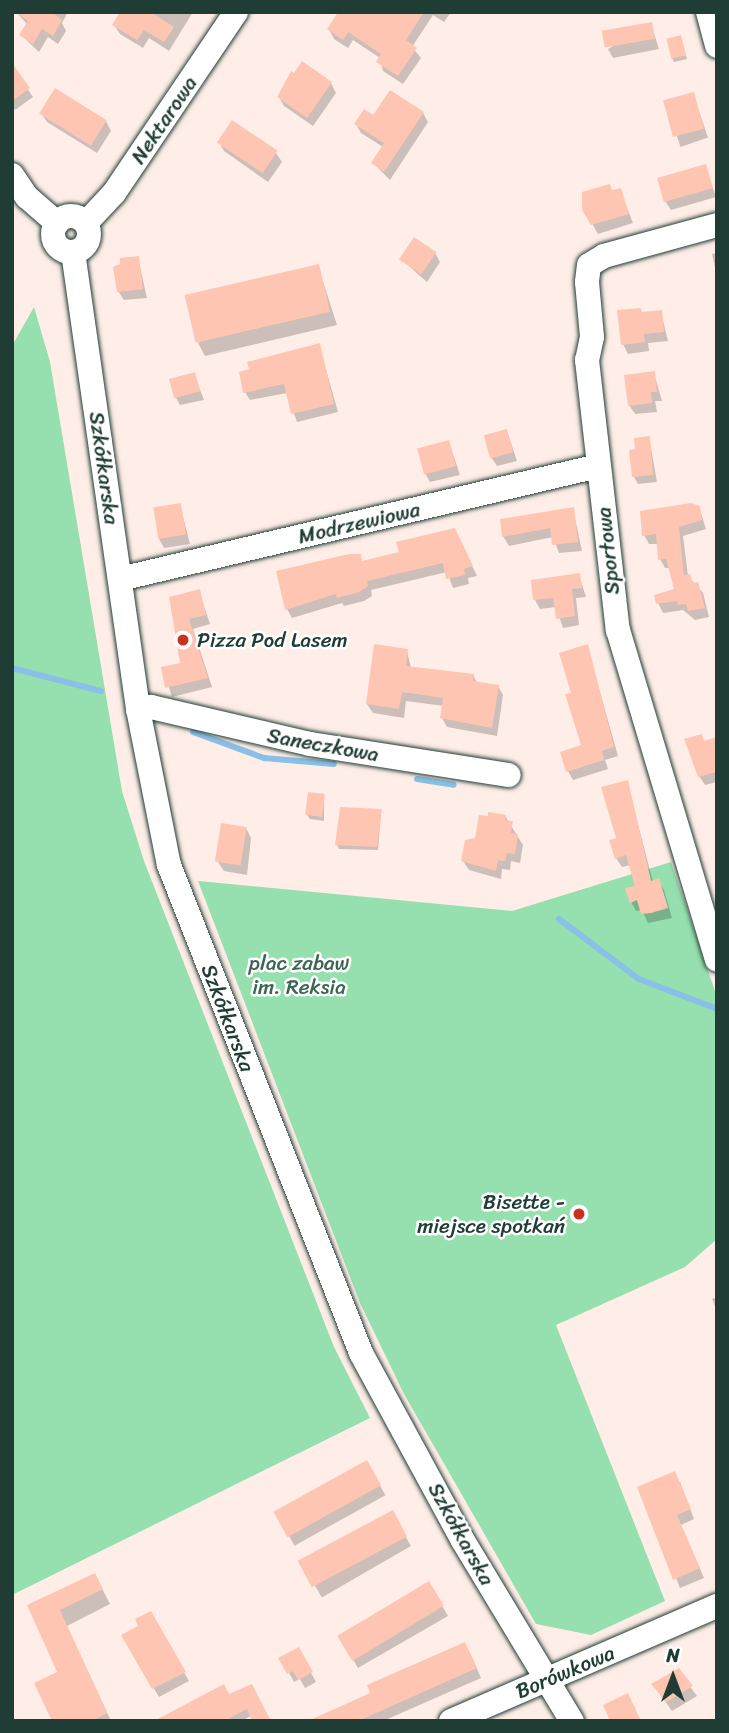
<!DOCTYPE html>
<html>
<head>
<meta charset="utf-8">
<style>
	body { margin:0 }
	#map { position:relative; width:729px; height:1733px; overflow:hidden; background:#ffeee8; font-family:Sriracha,sans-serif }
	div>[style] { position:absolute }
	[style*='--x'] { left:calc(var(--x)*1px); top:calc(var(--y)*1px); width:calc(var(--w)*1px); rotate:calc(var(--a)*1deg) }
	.green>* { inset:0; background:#96dfae }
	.shadow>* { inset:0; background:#0003; transform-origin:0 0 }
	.stream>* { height:6px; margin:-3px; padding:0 3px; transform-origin:3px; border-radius:3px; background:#8ac0e8 }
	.building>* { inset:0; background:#fec6b2; transform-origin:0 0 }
	.roads { filter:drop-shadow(0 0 2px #1f3d34) drop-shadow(0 0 2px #1f3d34) }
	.minor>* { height:24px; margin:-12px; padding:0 12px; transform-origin:12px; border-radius:12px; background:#fff }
	.minor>.ring { margin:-12px; padding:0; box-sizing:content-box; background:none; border:24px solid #fff; border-radius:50% }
	.dots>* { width:19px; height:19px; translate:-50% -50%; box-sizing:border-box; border:4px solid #fff; border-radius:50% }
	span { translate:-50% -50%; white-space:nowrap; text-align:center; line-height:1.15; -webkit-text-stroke:5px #fff; paint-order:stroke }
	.street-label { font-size:21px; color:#1f3d34 }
	.poi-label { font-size:21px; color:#1f3d34 }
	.left { translate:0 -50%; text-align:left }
	.right { translate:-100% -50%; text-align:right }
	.park-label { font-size:21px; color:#3d6652 }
	.frame { position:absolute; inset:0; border:14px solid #1f3d34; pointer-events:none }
	.north { position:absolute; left:638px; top:1642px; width:70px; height:70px; -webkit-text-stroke:5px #fff; paint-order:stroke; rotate:0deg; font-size:19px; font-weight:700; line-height:28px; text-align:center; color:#1f3d34 }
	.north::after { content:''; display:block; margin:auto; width:24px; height:32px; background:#1f3d34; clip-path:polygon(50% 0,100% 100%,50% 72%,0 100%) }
</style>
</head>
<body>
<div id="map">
	<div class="green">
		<i style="clip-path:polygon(34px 307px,50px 362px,122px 791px,144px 861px,334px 1347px,370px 1418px,12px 1595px,12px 346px)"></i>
		<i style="clip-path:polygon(671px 862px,717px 997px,717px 1239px,685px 1267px,556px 1325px,665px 1601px,591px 1635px,536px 1624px,404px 1394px,360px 1303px,198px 881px,512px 911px)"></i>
	</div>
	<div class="shadow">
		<i style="clip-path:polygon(16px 12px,68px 12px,62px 23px,66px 31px,58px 44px,48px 37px,39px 52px,21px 35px,28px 25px)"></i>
		<i style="clip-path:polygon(122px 12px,193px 12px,169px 51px,149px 38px,143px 48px,120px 34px,114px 25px)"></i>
		<i style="clip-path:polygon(340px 12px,451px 12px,444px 22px,433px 15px,412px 47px,421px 58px,403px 84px,383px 71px,380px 58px,353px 40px,348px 48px,334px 39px,329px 29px)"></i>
		<i style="clip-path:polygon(651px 24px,659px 49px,613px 58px,608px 49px)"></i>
		<i style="clip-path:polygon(680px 37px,687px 59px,674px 62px,672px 58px)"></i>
		<i style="clip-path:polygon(12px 66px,33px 97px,15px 110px,12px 105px)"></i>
		<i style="clip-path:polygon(331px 83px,336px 93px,313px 126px,284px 106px,279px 97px)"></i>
		<i style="left:693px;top:94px;width:46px;height:29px;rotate:71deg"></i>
		<i style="clip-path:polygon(41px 113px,106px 121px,111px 131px,97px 153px,47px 122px)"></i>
		<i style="clip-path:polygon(423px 113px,428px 122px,390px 180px,373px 163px,383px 147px,361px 133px,356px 124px)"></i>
		<i style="clip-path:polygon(219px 142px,276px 153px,282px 162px,268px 182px,224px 151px)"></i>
		<i style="clip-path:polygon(705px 166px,716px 197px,671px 210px,665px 201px)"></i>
		<i style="clip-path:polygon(620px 190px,633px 223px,598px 234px,584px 209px)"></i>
		<i style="clip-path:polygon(435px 253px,440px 262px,427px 282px,402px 260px)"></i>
		<i style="clip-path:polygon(717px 253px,717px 277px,712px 254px)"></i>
		<i style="clip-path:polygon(138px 258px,147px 298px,124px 300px,118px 291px)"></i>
		<i style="clip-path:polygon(318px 266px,337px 325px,205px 356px,198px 343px)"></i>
		<i style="clip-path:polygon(661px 312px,668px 341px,648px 343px,649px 351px,628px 354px,623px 344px,642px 314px)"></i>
		<i style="clip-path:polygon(319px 345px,338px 412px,297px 422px,287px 393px,250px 400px,245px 392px)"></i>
		<i style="clip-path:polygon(654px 373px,662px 401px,655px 401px,657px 412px,635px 414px,629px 405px)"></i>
		<i style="clip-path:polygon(194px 374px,204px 400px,180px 405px,175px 396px)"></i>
		<i style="clip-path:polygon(507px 431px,517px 461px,497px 466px,491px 457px)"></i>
		<i style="clip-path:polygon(649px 437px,657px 482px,638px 484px,634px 477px)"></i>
		<i style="clip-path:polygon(449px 442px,460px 475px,430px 482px,425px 473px)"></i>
		<i style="clip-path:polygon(180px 505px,190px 544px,164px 548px,159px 539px)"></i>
		<i style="clip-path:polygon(699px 507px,706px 529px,683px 536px,688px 576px,703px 593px,709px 617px,695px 620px,683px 610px,663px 613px,658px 603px,676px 590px,670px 568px,665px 568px,660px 559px,658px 544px,649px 544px,644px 535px)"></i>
		<i style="clip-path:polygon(573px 509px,582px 551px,559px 553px,553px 537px,509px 546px,503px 536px)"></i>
		<i style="clip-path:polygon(459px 539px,477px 576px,468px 578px,469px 584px,453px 588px,447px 572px,371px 590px,372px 596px,364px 601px,344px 606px,342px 603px,292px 618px,287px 609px,360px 556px,363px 563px)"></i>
		<i style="clip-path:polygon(579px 575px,586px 597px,576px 598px,579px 625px,563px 628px,556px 607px,540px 609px,535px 600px)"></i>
		<i style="clip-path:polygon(199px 591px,210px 624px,193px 629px,212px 687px,172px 697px,163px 669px,182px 664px,171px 598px)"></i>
		<i style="clip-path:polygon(587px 646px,618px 756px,605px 760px,608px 769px,573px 780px,568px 771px,583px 746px,573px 694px)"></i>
		<i style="clip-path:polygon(407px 651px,411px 668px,473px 675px,477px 683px,498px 686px,503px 695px,497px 736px,447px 727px,442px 718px,444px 706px,406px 701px,404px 718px,373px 713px,367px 704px)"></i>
		<i style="clip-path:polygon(717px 739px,717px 782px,705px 785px,699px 776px,705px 742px)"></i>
		<i style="clip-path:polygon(627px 782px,653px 882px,658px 880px,664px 890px,672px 918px,648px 923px,642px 910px,636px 911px,631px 902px,637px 887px,631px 865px,622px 867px,616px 858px)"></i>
		<i style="clip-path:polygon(324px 796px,324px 821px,310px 819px,307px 815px)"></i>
		<i style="clip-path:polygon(381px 811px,378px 850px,339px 849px,337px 845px)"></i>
		<i style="clip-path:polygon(505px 816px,523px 845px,520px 863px,511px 861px,510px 870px,502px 869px,501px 879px,469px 870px,463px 861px,477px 839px)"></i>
		<i style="clip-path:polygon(246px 828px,251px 838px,247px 875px,224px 871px,218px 862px)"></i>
		<i style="clip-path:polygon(717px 1297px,717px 1311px,712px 1299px)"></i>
		<i style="left:367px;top:1462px;width:38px;height:104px;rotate:61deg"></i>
		<i style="clip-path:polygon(680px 1482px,694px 1519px,681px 1525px,704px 1578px,680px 1588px,640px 1488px)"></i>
		<i style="left:392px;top:1513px;width:38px;height:103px;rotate:60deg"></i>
		<i style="clip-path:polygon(95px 1575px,110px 1604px,67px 1626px,111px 1721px,54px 1721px,60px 1673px,29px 1606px)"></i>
		<i style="left:429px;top:1583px;width:38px;height:104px;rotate:60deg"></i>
		<i style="clip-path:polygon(150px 1613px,189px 1681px,159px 1697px,123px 1636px,141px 1626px)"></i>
		<i style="clip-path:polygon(298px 1649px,316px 1682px,305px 1688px,300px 1679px,294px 1682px,281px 1658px)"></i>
		<i style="clip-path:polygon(470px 1653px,481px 1678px,383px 1721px,312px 1721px)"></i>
		<i style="clip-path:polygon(678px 1670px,697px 1696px,672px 1711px,653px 1685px)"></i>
		<i style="clip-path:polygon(228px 1696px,263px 1710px,241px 1721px,169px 1721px)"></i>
	</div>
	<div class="stream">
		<i style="--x:12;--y:668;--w:92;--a:14.5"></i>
		<i style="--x:193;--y:732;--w:76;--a:20.1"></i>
		<i style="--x:264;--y:758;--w:70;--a:4.9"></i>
		<i style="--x:417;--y:779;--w:37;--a:9"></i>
		<i style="--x:559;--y:919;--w:100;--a:36.9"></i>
		<i style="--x:639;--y:979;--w:84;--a:21"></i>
	</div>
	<div class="building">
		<i style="clip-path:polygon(15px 12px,52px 12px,62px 20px,53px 36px,42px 29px,33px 44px,19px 35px,28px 21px)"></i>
		<i style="clip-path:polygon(120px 12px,151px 12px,174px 27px,164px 42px,144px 30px,137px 40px,112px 25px)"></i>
		<i style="clip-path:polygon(338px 12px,424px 12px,406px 40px,417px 48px,398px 76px,376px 62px,381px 54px,348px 32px,343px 40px,327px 29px)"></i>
		<i style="left:652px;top:22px;width:17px;height:51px;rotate:80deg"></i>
		<i style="left:681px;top:35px;width:21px;height:15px;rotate:76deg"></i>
		<i style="clip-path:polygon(302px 61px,332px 82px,307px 118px,277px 97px,291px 71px,294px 73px)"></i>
		<i style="clip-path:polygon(12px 63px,30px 88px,12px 101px)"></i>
		<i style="left:55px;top:88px;width:61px;height:30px;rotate:32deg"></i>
		<i style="clip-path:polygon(390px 90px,424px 112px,384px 172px,371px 163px,384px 143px,354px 124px,364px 109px,373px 115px)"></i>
		<i style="left:694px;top:92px;width:38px;height:32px;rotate:75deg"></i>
		<i style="left:232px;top:120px;width:55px;height:27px;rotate:34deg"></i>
		<i style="left:706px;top:164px;width:25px;height:51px;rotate:74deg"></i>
		<i style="clip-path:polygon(610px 184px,612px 190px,621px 188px,629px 214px,591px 225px,582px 210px,582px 192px)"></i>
		<i style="left:414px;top:237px;width:27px;height:27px;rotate:34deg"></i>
		<i style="clip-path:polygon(139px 256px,143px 289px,117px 292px,113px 267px,120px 264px,120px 258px)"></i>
		<i style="left:319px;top:264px;width:49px;height:138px;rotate:77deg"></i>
		<i style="clip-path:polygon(641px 308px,642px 312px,662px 310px,664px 332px,644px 334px,645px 342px,621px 345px,617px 310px)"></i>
		<i style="clip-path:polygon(320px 343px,334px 404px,291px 414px,284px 384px,243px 393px,239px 372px,249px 369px,247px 362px)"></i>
		<i style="clip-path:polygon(655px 371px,657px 392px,651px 392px,652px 403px,628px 406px,624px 375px)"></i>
		<i style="left:195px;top:372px;width:20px;height:27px;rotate:75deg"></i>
		<i style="left:507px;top:429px;width:24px;height:24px;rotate:75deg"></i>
		<i style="clip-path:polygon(650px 436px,653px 475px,632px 477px,629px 450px,635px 449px,634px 438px)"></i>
		<i style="left:449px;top:440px;width:27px;height:33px;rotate:75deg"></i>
		<i style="left:181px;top:503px;width:32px;height:28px;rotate:81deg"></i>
		<i style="clip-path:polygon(691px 503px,700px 506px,702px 520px,679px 527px,684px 575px,690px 574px,693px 583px,698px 582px,705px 608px,688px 611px,686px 604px,678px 605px,677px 601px,656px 604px,654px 595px,674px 589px,666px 559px,658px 560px,656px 534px,642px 536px,640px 511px)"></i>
		<i style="clip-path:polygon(574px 507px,578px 542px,552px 545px,550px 528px,502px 537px,500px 519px)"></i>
		<i style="clip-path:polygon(455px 528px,473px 566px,464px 569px,465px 575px,446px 579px,443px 563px,367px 581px,368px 586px,359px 592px,337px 598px,336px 594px,285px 610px,276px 571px,349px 554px,361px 554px,362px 561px,399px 552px,396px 542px)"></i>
		<i style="clip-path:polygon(580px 573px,582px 588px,572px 589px,575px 616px,556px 619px,553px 598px,533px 600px,531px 580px)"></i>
		<i style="clip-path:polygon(200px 589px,206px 615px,189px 619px,208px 678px,165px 688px,161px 667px,180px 663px,169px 597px)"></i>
		<i style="clip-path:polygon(374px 644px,408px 649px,406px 666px,474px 674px,473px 681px,499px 685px,492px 728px,440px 718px,443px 698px,402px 692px,399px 709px,366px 704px)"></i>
		<i style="clip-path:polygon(588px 644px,614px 747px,602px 751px,604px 760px,566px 772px,560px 752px,581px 745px,565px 694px,571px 693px,559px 653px)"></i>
		<i style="clip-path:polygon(702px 734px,704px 741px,717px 737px,717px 772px,698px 777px,684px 739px)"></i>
		<i style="clip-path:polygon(628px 780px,651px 881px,659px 878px,668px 908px,651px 913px,641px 914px,637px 900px,630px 903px,625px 888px,635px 886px,626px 855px,615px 859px,609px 840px,616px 838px,601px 787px)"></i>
		<i style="left:308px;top:792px;width:17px;height:23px;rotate:7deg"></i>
		<i style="clip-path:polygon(340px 807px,382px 809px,377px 847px,335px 845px)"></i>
		<i style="clip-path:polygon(488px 812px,506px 815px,505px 820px,513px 821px,511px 833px,518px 834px,515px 854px,507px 853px,505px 861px,498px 860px,496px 871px,461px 861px,465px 840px,475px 838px,479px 815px,488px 816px)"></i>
		<i style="left:221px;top:823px;width:26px;height:39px;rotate:9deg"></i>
		<i style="left:367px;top:1460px;width:29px;height:107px;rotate:61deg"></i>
		<i style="clip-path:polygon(675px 1471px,691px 1509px,677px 1515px,700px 1568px,673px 1580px,637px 1487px)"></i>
		<i style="left:393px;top:1510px;width:30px;height:108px;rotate:62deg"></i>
		<i style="clip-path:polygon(95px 1573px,103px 1589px,60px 1610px,107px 1713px,92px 1721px,52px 1721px,34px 1683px,57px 1672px,27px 1605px)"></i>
		<i style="left:429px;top:1581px;width:29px;height:107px;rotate:59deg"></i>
		<i style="clip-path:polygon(151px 1611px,186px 1672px,152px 1689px,121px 1635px,138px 1626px,135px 1619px)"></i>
		<i style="clip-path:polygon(465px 1642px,477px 1668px,358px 1721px,308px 1721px,370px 1693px,367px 1685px)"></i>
		<i style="clip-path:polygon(299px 1647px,313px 1672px,298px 1680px,293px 1671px,287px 1674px,278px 1658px)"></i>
		<i style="clip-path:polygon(679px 1668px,693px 1686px,666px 1702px,651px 1684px)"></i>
		<i style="clip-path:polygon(224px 1684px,229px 1694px,252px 1684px,271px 1721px,252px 1721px,247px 1709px,224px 1721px,154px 1721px)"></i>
		<i style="clip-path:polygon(628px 1693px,641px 1721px,610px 1721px,603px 1705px)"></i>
	</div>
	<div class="roads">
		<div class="minor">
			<i style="--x:708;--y:12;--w:35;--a:75"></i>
			<i style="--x:12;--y:175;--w:27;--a:56"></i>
			<i style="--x:27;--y:197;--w:40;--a:41"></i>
			<i class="ring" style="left:53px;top:216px;width:12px;height:12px"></i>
			<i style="--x:86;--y:223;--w:41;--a:-47"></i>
			<i style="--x:114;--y:193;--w:218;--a:-56"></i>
			<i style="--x:717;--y:225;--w:117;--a:164.7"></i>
			<i style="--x:604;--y:256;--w:17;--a:149"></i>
			<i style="--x:589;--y:265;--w:17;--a:97"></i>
			<i style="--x:587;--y:282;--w:55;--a:84.8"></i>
			<i style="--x:592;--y:337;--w:24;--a:102"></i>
			<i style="--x:587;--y:360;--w:272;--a:83.5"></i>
			<i style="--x:618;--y:630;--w:344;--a:73.3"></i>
			<i style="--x:73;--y:252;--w:462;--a:81.9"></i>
			<i style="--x:138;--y:709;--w:159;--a:78.8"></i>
			<i style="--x:169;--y:865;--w:524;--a:68.52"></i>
			<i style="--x:361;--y:1353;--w:212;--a:61.5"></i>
			<i style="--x:462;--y:1539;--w:213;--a:58.9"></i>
			<i style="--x:120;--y:579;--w:492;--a:-13.3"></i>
			<i style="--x:138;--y:709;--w:13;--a:-9"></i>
			<i style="--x:151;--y:707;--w:163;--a:13.1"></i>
			<i style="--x:310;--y:744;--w:201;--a:8.9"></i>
			<i style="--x:451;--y:1721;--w:290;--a:-23.4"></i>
		</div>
	</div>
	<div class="dots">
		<i style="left:183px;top:640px;background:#c8321e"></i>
		<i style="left:579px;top:1214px;background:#c8321e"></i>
	</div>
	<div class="street-label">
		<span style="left:164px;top:120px;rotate:-56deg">Nektarowa</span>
		<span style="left:104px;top:468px;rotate:82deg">Szkółkarska</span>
		<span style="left:359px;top:523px;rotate:-13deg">Modrzewiowa</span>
		<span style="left:608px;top:551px;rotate:-96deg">Sportowa</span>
		<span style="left:323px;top:745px;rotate:10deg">Saneczkowa</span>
		<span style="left:228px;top:1018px;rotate:69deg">Szkółkarska</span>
		<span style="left:461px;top:1534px;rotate:61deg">Szkółkarska</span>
		<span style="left:565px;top:1672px;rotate:-23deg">Borówkowa</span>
	</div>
	<div class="poi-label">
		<span class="left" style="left:197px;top:640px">Pizza Pod Lasem</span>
		<span class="right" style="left:565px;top:1214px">Bisette -<br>miejsce spotkań</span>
	</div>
	<div class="park-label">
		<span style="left:299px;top:975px">plac zabaw<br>im. Reksia</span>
	</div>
	<div class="frame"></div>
	<div class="north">N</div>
</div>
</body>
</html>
